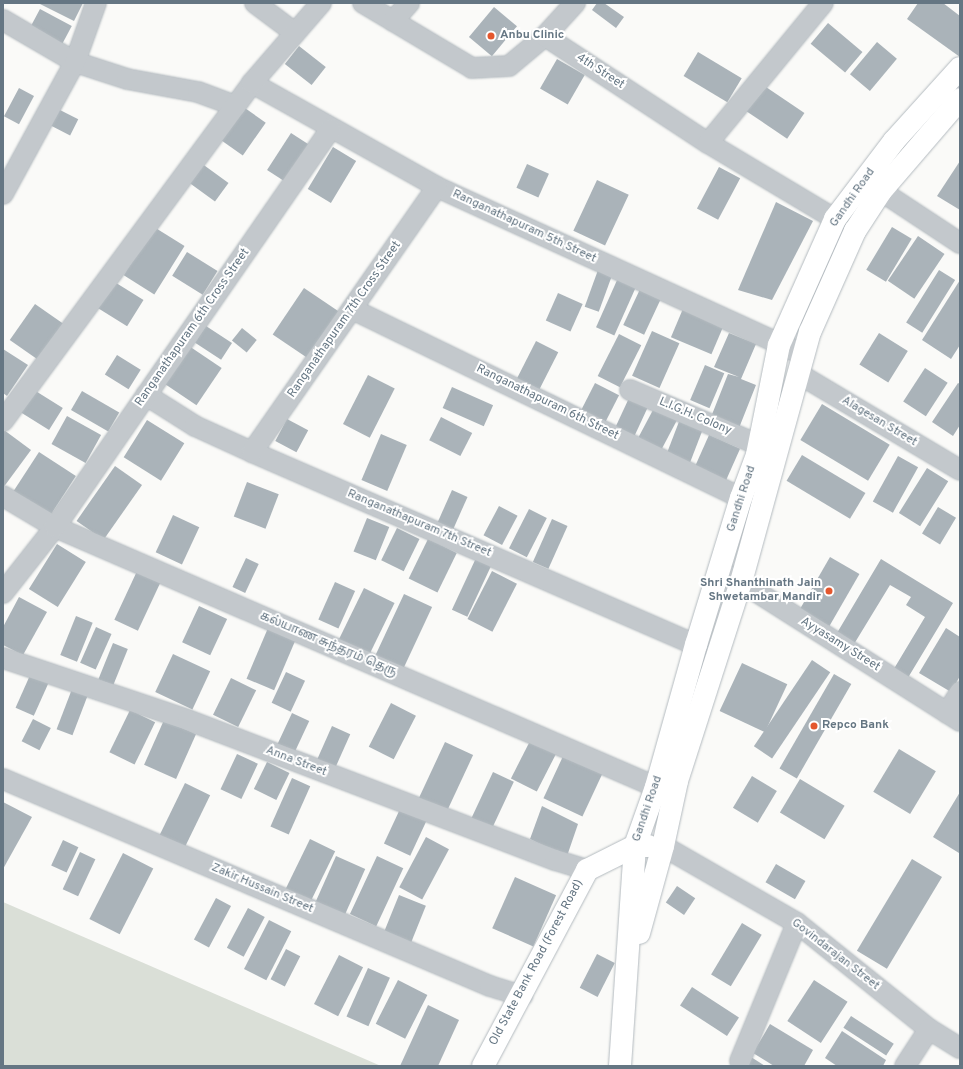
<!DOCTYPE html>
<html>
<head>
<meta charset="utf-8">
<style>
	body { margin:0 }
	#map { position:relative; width:963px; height:1069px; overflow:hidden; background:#fafaf8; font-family:Overpass,"Noto Sans Tamil",sans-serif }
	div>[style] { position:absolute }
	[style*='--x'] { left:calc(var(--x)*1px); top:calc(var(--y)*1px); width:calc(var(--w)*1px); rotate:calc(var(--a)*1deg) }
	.green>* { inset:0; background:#dadfd7 }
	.building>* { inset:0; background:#aab3b9; transform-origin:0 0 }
	.roads { filter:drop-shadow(0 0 1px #b3babf) drop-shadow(0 0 1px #b3babf) }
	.street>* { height:20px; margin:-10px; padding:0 10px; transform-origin:10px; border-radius:10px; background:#c3c8cc }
	.secondary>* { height:22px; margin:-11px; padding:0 11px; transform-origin:11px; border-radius:11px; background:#fff }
	.dots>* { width:11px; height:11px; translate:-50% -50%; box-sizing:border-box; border:2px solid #fff; border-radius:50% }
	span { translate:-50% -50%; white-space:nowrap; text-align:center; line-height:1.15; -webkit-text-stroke:4px #fff; paint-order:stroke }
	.poi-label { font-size:12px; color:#657683; font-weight:700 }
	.left { translate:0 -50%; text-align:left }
	.right { translate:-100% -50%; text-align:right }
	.street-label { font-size:12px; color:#657683 }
	.frame { position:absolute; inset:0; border:4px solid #657683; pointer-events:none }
</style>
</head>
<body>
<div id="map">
	<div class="green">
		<i style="clip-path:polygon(3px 902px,381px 1066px,3px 1066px)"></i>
	</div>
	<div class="building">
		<i style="clip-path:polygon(38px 3px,83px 3px,74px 21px)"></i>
		<i style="clip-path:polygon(597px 3px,604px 3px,624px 17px,616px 28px,592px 10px)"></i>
		<i style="clip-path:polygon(918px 3px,943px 3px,960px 16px,960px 57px,907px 19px)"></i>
		<i style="left:494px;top:7px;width:30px;height:39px;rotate:40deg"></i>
		<i style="left:40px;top:9px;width:36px;height:25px;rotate:28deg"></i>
		<i style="left:828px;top:23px;width:45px;height:27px;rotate:40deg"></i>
		<i style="left:877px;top:42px;width:26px;height:42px;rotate:40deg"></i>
		<i style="left:299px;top:46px;width:34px;height:23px;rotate:38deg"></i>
		<i style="left:698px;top:52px;width:51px;height:28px;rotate:31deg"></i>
		<i style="left:557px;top:59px;width:32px;height:34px;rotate:30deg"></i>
		<i style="left:763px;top:85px;width:50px;height:31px;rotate:34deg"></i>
		<i style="left:19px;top:88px;width:17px;height:32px;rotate:28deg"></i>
		<i style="left:242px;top:106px;width:29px;height:40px;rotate:35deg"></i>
		<i style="left:56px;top:108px;width:25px;height:18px;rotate:27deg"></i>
		<i style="left:291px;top:133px;width:24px;height:44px;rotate:33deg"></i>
		<i style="left:333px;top:147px;width:27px;height:49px;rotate:31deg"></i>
		<i style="clip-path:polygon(960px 161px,960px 210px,937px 196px)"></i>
		<i style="left:201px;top:163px;width:34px;height:23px;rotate:36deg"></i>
		<i style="left:527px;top:164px;width:24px;height:26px;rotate:24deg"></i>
		<i style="left:719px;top:167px;width:24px;height:47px;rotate:28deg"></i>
		<i style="left:597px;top:180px;width:35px;height:56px;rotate:25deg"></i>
		<i style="clip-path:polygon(776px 202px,813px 221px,772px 300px,738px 290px)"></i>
		<i style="left:154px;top:227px;width:36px;height:57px;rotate:32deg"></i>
		<i style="left:892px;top:227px;width:23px;height:50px;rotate:31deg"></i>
		<i style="left:918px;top:236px;width:32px;height:54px;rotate:34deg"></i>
		<i style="left:187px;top:252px;width:36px;height:28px;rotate:32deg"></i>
		<i style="left:598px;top:270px;width:15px;height:39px;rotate:20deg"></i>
		<i style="left:939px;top:270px;width:19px;height:62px;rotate:32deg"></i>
		<i style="left:618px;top:278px;width:20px;height:54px;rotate:24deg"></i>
		<i style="clip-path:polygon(960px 280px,960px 345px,951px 359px,922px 340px)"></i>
		<i style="left:113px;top:281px;width:36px;height:31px;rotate:32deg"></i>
		<i style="left:641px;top:287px;width:23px;height:42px;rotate:25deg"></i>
		<i style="left:304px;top:288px;width:42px;height:56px;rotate:34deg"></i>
		<i style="left:558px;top:293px;width:27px;height:30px;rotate:24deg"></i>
		<i style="left:35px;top:304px;width:35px;height:44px;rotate:35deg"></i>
		<i style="left:685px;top:304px;width:44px;height:36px;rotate:23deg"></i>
		<i style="left:206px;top:326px;width:31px;height:20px;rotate:33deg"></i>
		<i style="left:242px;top:328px;width:19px;height:16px;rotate:39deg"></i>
		<i style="left:652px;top:331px;width:30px;height:49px;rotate:24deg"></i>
		<i style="clip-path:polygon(729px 333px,756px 344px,741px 379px,756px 385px,739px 428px,711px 417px,728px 374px,739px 377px,714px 367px)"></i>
		<i style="left:879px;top:333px;width:34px;height:37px;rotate:32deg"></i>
		<i style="left:619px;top:334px;width:25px;height:47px;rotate:27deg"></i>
		<i style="left:536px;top:341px;width:25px;height:42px;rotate:27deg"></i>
		<i style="left:186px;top:344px;width:43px;height:45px;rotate:34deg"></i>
		<i style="clip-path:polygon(3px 349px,28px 365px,7px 396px,3px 393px)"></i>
		<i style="left:117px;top:355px;width:28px;height:23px;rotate:32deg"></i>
		<i style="left:705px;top:365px;width:21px;height:38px;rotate:23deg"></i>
		<i style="left:925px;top:368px;width:27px;height:40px;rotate:33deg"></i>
		<i style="left:368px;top:375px;width:30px;height:55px;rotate:27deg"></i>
		<i style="left:595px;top:383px;width:27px;height:34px;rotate:27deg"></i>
		<i style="clip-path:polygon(958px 383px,960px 384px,960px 425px,953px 436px,932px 422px)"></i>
		<i style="left:452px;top:387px;width:45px;height:23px;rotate:24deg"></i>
		<i style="left:34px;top:390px;width:34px;height:26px;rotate:32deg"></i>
		<i style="left:82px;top:391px;width:43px;height:22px;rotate:30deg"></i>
		<i style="left:629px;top:398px;width:21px;height:36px;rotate:25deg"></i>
		<i style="left:822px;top:404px;width:79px;height:42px;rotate:31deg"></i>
		<i style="left:654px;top:408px;width:26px;height:39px;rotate:28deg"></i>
		<i style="left:67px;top:416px;width:39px;height:32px;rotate:29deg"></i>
		<i style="left:441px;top:417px;width:35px;height:26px;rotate:27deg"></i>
		<i style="left:287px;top:419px;width:24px;height:25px;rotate:28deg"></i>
		<i style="left:680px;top:419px;width:25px;height:43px;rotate:21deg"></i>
		<i style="left:147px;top:420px;width:44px;height:44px;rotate:32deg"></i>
		<i style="clip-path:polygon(4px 430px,31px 450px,3px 488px,3px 431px)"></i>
		<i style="left:381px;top:434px;width:28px;height:50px;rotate:23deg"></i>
		<i style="left:709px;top:435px;width:34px;height:35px;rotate:24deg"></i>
		<i style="left:39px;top:452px;width:44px;height:49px;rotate:33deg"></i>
		<i style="left:802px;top:455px;width:74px;height:30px;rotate:31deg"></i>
		<i style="left:898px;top:456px;width:23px;height:52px;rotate:29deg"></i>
		<i style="left:115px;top:466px;width:33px;height:67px;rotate:35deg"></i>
		<i style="left:927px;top:468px;width:25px;height:53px;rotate:32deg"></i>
		<i style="left:247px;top:482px;width:34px;height:37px;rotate:21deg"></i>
		<i style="left:452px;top:490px;width:17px;height:38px;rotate:24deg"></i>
		<i style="left:499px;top:506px;width:21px;height:33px;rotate:28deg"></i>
		<i style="left:938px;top:507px;width:21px;height:31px;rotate:31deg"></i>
		<i style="left:529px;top:509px;width:20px;height:44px;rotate:27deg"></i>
		<i style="left:173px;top:515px;width:29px;height:41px;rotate:25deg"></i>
		<i style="left:367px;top:518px;width:24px;height:36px;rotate:22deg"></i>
		<i style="left:552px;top:519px;width:17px;height:47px;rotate:24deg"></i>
		<i style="left:397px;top:528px;width:25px;height:36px;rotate:26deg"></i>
		<i style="left:428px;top:539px;width:32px;height:44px;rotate:26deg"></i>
		<i style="left:57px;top:544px;width:34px;height:53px;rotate:32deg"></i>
		<i style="left:830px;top:557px;width:34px;height:60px;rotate:30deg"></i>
		<i style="left:246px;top:558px;width:14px;height:32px;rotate:25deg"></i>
		<i style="left:476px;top:558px;width:17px;height:57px;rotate:25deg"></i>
		<i style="clip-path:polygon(881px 559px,953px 603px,906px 681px,892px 672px,925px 617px,906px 605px,911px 597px,890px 585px,851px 649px,834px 638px)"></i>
		<i style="left:138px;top:569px;width:26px;height:56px;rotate:25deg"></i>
		<i style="left:492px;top:571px;width:28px;height:54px;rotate:27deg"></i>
		<i style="left:335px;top:582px;width:22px;height:41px;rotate:24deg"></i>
		<i style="left:364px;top:588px;width:34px;height:63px;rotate:26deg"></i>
		<i style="left:404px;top:594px;width:31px;height:72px;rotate:25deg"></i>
		<i style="clip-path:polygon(19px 597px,47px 612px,23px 655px,3px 645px,3px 627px)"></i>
		<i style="left:199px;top:606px;width:31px;height:40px;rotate:25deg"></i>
		<i style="left:76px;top:616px;width:18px;height:42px;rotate:22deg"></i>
		<i style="left:96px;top:627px;width:17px;height:39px;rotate:24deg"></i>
		<i style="left:268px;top:628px;width:30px;height:55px;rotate:23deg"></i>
		<i style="clip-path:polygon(946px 628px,960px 637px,960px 676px,951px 692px,919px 673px)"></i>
		<i style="left:113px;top:643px;width:16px;height:39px;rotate:22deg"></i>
		<i style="left:173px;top:654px;width:41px;height:42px;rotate:25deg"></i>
		<i style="left:812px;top:660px;width:22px;height:104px;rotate:34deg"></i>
		<i style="left:742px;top:663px;width:50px;height:53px;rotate:25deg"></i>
		<i style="left:286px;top:672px;width:21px;height:34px;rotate:25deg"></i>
		<i style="left:31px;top:673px;width:20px;height:38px;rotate:24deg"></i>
		<i style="left:834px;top:674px;width:20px;height:109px;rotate:30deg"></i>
		<i style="left:231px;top:678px;width:28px;height:41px;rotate:26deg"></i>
		<i style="left:72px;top:689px;width:17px;height:43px;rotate:21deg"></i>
		<i style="left:391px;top:703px;width:28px;height:49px;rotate:27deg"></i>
		<i style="left:130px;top:710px;width:28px;height:47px;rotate:26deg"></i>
		<i style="left:292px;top:713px;width:19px;height:37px;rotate:25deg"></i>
		<i style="left:33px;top:719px;width:20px;height:25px;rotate:27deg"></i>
		<i style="left:164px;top:720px;width:35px;height:49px;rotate:24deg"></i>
		<i style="left:332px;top:726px;width:20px;height:39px;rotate:24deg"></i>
		<i style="left:530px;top:741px;width:29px;height:42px;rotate:27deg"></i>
		<i style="left:445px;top:742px;width:31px;height:65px;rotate:25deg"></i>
		<i style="left:899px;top:749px;width:43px;height:50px;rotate:31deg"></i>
		<i style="left:565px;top:752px;width:43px;height:51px;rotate:25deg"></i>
		<i style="left:237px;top:754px;width:23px;height:39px;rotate:25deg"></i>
		<i style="left:267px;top:762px;width:25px;height:30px;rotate:26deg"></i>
		<i style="left:493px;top:772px;width:23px;height:55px;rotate:25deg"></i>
		<i style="left:752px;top:776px;width:29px;height:37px;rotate:31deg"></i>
		<i style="left:292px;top:778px;width:20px;height:53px;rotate:24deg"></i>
		<i style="left:800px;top:779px;width:52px;height:39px;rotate:31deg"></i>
		<i style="left:185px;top:783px;width:28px;height:60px;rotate:26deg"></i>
		<i style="clip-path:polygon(960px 792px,960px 852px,959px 853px,933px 837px)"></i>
		<i style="clip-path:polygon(3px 802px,32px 817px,3px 869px)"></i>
		<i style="clip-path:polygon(542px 806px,578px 824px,567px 856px,530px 839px)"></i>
		<i style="left:400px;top:809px;width:29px;height:38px;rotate:25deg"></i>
		<i style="left:426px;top:837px;width:26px;height:57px;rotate:28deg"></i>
		<i style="left:310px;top:839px;width:28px;height:59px;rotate:26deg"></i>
		<i style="left:63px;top:840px;width:17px;height:28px;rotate:25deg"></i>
		<i style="left:80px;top:852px;width:17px;height:41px;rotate:25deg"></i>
		<i style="left:123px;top:853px;width:34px;height:74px;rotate:27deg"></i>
		<i style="left:336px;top:856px;width:32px;height:53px;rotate:24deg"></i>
		<i style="left:377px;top:856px;width:29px;height:64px;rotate:25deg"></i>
		<i style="left:912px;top:859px;width:35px;height:107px;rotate:31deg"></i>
		<i style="left:776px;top:864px;width:34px;height:21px;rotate:30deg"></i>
		<i style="left:515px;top:877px;width:45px;height:56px;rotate:24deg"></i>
		<i style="left:677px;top:886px;width:22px;height:20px;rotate:34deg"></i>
		<i style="left:399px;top:895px;width:29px;height:40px;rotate:22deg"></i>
		<i style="left:216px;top:898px;width:17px;height:47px;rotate:28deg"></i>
		<i style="left:248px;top:908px;width:19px;height:45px;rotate:28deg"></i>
		<i style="left:269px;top:920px;width:25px;height:55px;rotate:27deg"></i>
		<i style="left:742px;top:923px;width:23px;height:60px;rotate:31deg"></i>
		<i style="left:286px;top:949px;width:16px;height:34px;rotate:27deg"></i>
		<i style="left:597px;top:954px;width:20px;height:38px;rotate:27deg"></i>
		<i style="left:339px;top:955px;width:27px;height:55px;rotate:27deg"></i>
		<i style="left:368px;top:968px;width:24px;height:53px;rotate:24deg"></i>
		<i style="left:398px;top:980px;width:33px;height:49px;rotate:27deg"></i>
		<i style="left:814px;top:980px;width:40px;height:49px;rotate:33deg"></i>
		<i style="left:692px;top:987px;width:56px;height:22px;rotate:33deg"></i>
		<i style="clip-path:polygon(428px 1005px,459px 1020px,438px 1066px,400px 1066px)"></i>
		<i style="left:851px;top:1016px;width:51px;height:14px;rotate:33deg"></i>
		<i style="clip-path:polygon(770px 1024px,813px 1050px,804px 1066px,774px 1066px,753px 1053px)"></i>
		<i style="clip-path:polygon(842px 1031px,886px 1060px,883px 1066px,837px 1066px,825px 1058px)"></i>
		<i style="clip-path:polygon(751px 1057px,765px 1066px,746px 1066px)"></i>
	</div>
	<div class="roads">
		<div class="street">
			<i style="--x:255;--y:3;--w:50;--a:36.9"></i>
			<i style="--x:363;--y:3;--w:127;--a:30.8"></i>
			<i style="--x:472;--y:68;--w:37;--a:-3"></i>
			<i style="--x:509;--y:66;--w:47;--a:-39.8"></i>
			<i style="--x:545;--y:36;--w:195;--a:33.3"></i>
			<i style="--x:708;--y:143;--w:148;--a:30.9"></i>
			<i style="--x:3;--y:20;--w:83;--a:30.3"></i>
			<i style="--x:75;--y:62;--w:55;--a:18.1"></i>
			<i style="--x:127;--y:79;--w:72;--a:10.4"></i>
			<i style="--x:198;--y:92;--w:40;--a:20.2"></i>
			<i style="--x:393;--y:21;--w:24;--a:-48"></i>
			<i style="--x:545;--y:36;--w:45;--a:-47.7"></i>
			<i style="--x:252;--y:83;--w:212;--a:29.3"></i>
			<i style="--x:437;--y:187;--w:404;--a:24.6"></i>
			<i style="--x:708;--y:143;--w:181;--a:-50.6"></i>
			<i style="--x:881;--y:191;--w:95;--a:33.4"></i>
			<i style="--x:3;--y:194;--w:150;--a:-61.4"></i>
			<i style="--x:75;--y:62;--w:63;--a:-70.4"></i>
			<i style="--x:352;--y:309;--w:432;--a:25.9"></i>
			<i style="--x:799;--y:374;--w:187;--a:30.8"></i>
			<i style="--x:630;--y:390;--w:140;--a:23.1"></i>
			<i style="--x:146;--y:395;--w:58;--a:32.3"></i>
			<i style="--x:195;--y:426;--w:63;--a:24.5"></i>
			<i style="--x:252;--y:452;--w:484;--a:23.5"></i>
			<i style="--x:3;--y:421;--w:420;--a:-53.6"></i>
			<i style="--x:252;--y:83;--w:106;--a:-49.2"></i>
			<i style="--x:252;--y:452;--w:323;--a:-55.1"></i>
			<i style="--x:3;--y:496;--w:61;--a:30.8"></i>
			<i style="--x:55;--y:527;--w:655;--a:23.39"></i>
			<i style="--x:719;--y:572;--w:24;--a:24"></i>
			<i style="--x:741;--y:582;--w:259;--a:32.4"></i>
			<i style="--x:3;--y:593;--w:84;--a:-51.8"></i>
			<i style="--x:55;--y:527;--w:484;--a:-55.3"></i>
			<i style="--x:3;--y:658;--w:195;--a:18.5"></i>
			<i style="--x:188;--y:720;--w:393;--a:20.9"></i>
			<i style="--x:555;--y:860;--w:34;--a:17"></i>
			<i style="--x:947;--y:713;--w:25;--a:-58"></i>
			<i style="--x:3;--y:779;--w:529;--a:23.03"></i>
			<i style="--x:490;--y:986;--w:34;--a:17"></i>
			<i style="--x:663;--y:846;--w:155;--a:29.9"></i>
			<i style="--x:797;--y:923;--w:169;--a:38.8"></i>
			<i style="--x:929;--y:1029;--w:36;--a:32"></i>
			<i style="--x:740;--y:1061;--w:149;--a:-67.6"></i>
			<i style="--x:905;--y:1066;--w:44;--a:-57"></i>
		</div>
		<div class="secondary">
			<i style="--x:639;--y:933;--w:90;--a:-74.6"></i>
			<i style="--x:663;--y:846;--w:66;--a:-77.8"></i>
			<i style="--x:677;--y:781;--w:209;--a:-72.2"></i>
			<i style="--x:741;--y:582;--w:259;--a:-74.6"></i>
			<i style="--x:810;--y:332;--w:111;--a:-66"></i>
			<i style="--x:855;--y:231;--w:48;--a:-57"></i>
			<i style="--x:881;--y:191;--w:121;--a:-49.3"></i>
			<i style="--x:483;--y:1066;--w:222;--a:-62"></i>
			<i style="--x:587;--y:870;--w:54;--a:-26.6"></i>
			<i style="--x:635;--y:846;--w:13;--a:0"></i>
			<i style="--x:620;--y:1066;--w:221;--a:-86.1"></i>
			<i style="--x:635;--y:846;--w:63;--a:-70.4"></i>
			<i style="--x:656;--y:787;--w:148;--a:-74.3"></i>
			<i style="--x:696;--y:645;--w:154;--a:-73"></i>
			<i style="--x:741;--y:498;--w:46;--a:-69.6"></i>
			<i style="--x:757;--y:455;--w:112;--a:-78.7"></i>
			<i style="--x:779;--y:345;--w:138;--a:-66"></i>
			<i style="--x:835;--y:219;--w:98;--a:-52.9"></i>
			<i style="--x:894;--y:141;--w:98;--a:-47.9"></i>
		</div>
	</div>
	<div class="dots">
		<i style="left:491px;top:36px;background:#e4572e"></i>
		<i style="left:829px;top:591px;background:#e4572e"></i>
		<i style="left:814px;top:726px;background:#e4572e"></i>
	</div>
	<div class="poi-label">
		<span class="left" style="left:500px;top:36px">Anbu Clinic</span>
		<span class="right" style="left:821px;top:591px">Shri Shanthinath Jain<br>Shwetambar Mandir</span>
		<span class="left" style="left:822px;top:726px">Repco Bank</span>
	</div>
	<div class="street-label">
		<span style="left:600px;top:72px;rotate:33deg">4th Street</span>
		<span style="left:853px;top:198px;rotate:-55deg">Gandhi Road</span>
		<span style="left:524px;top:227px;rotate:25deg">Ranganathapuram 5th Street</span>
		<span style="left:345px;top:320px;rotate:-55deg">Ranganathapuram 7th Cross Street</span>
		<span style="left:193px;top:328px;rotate:-55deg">Ranganathapuram 6th Cross Street</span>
		<span style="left:547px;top:403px;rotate:26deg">Ranganathapuram 6th Street</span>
		<span style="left:695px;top:417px;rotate:23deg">L.I.G.H. Colony</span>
		<span style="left:879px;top:422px;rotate:31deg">Alagesan Street</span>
		<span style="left:742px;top:499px;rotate:-72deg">Gandhi Road</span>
		<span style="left:419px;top:524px;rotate:23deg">Ranganathapuram 7th Street</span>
		<span style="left:328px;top:645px;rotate:23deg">கல்யாண சுந்தரம் தெரு</span>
		<span style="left:840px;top:645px;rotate:32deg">Ayyasamy Street</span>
		<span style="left:296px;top:762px;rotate:21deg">Anna Street</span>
		<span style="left:648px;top:809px;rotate:-71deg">Gandhi Road</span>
		<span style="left:262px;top:889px;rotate:23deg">Zakir Hussain Street</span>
		<span style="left:835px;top:955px;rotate:38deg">Govindarajan Street</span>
		<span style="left:537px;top:963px;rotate:-62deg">Old State Bank Road (Forest Road)</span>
	</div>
	<div class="frame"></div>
</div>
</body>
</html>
